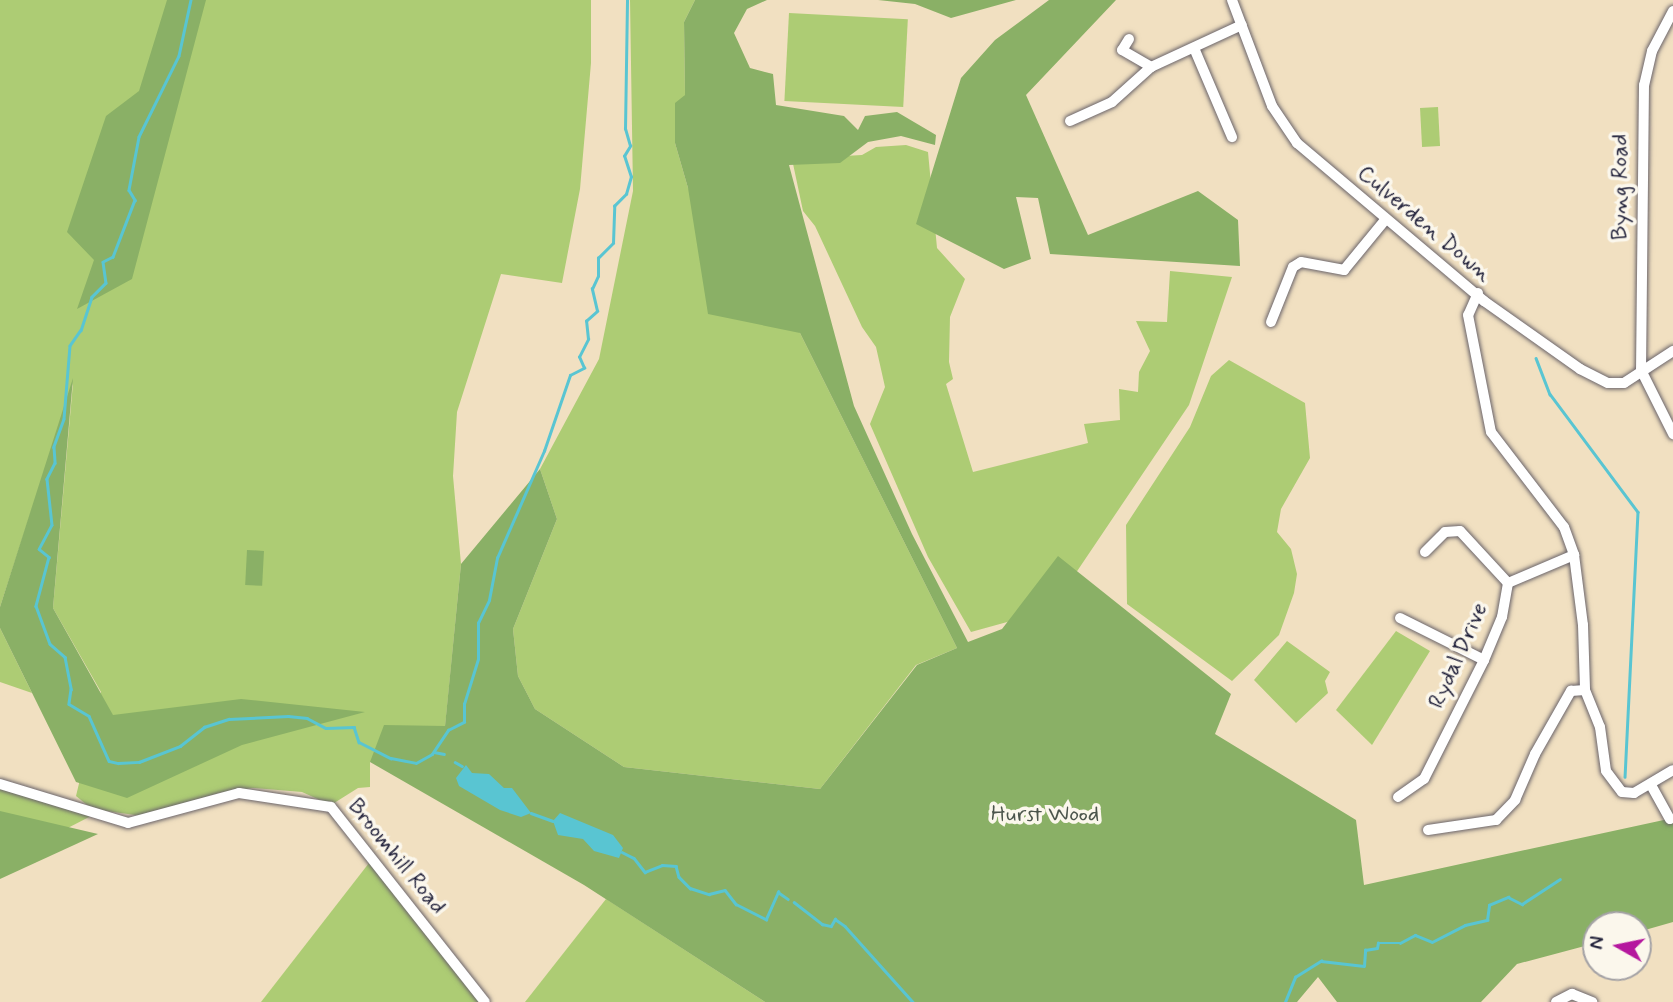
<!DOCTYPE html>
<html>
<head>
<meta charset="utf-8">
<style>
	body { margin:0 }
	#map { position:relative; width:1673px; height:1002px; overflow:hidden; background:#f1e0c1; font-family:Mynerve,sans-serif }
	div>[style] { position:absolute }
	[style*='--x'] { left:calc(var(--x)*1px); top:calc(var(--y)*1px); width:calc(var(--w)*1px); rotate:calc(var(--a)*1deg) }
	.green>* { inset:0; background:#adcc74; transform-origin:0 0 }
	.forest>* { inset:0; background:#8ab066; transform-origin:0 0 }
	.water>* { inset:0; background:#59c5d2 }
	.stream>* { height:2.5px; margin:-1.25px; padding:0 1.25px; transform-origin:1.25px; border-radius:1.25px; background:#59c5d2 }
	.roads { filter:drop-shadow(0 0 2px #6a646a) drop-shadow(0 0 2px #6a646a) }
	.minor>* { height:10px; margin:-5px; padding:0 5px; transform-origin:5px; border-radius:5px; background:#fff }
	span { translate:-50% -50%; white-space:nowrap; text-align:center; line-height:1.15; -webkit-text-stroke:7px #fbf7ec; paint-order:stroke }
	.street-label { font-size:23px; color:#22223b }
	.park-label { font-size:23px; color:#4c554c }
	.north { position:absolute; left:1582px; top:911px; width:70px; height:70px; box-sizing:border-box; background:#fbf7ec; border:2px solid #a4a2a5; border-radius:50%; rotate:279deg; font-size:19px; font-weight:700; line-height:28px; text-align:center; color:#22223b }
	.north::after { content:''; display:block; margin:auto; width:24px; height:32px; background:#b5179e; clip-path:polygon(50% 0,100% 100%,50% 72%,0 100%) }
</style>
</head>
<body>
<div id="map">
	<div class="green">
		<i style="clip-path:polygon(0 0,591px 0,591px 63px,580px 189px,562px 283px,501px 274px,457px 412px,453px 476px,461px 564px,445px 727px,370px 762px,370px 787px,358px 788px,331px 805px,302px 792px,253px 788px,219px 793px,142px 816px,92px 809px,76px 796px,101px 692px,53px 608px,73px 383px,0 607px)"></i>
		<i style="clip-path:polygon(630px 0,695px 0,684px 22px,685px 95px,675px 143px,688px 188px,800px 333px,957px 648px,916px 665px,820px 789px,624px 767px,535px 709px,518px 676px,513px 629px,557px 519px,540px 469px,599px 359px,633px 191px)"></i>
		<i style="left:789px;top:13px;width:119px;height:88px;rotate:3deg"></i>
		<i style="left:1438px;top:107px;width:39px;height:18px;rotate:87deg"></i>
		<i style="clip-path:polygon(906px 145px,928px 152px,937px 248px,965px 279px,950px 317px,949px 362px,953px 379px,946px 384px,973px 472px,1088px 443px,1084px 424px,1120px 420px,1119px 389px,1138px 392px,1139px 372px,1150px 351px,1136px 321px,1167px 322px,1170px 271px,1232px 277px,1189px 405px,1057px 601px,1036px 614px,971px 632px,928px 557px,870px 424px,885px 387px,876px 347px,862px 327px,815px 226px,803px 211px,792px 159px,862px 155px,876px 147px)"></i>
		<i style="clip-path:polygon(1229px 360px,1305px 403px,1310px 458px,1281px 509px,1277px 532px,1291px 549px,1297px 574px,1294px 593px,1279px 635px,1232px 681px,1127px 604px,1126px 525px,1190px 427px,1211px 376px)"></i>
		<i style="clip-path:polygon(0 628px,32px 693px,0 682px)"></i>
		<i style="clip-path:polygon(1396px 631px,1430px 651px,1372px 745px,1336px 710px)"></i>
		<i style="clip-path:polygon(1287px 641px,1330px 672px,1325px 681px,1328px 693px,1296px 723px,1254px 680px)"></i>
		<i style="clip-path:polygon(0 788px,91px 816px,0 863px)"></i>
		<i style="clip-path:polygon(369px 863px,480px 1002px,261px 1002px)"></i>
		<i style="clip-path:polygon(606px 899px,765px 1002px,525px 1002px)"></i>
	</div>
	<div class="forest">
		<i style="clip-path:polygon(167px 0,206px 0,132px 279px,77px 309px,94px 260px,67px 232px,106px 116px,139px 91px)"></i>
		<i style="clip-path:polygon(695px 0,767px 0,747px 9px,734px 33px,750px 68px,773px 74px,776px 105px,844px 116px,858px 130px,865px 116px,897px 112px,936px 135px,935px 145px,901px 136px,868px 142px,840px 163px,789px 165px,854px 406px,912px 534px,968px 642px,1002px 629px,1058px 556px,1231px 694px,1215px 734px,1356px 820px,1364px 885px,1673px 818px,1673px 922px,1638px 932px,1638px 925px,1596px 925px,1596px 943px,1517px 964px,1481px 1002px,1337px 1002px,1318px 977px,1297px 1002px,765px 1002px,584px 885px,370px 762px,384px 725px,445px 726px,461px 564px,540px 469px,557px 519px,513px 629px,518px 676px,535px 709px,624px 767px,820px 789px,917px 665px,957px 648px,800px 333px,708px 314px,688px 188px,675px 143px,675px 103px,685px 95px,684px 22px)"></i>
		<i style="clip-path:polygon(878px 0,1016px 0,951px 18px,915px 4px)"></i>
		<i style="clip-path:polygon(1049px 0,1116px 0,1026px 95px,1088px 235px,1198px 191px,1238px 220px,1240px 266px,1050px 254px,1038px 198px,1016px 197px,1031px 259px,1004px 269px,916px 224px,961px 78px,995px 40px)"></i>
		<i style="clip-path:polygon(73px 378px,53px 608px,113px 715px,241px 699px,365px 712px,242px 745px,127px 798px,76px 782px,0 628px,0 607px)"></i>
		<i style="left:247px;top:550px;width:17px;height:35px;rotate:3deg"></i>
		<i style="clip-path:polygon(0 811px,98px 834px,0 879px)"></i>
	</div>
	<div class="water">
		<i style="clip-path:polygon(466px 765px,472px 773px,489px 774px,504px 788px,512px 788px,531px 813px,521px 817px,500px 810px,459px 786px,456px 778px)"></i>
		<i style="clip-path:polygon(560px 813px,613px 835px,623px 848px,619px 858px,594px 851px,583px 839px,558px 835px,553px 821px)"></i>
	</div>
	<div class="stream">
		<i style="--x:191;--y:0;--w:57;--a:102.1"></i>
		<i style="--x:179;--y:56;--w:90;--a:116.3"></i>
		<i style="--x:139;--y:137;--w:54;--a:100.7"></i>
		<i style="--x:129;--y:190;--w:12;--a:59"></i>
		<i style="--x:135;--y:200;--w:61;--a:111.1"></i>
		<i style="--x:113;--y:257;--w:11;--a:153"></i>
		<i style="--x:103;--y:262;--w:21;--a:82"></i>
		<i style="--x:106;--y:283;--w:20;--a:135"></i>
		<i style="--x:92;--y:297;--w:35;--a:108"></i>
		<i style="--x:81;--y:330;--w:19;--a:125"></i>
		<i style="--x:70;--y:346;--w:73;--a:94.7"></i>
		<i style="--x:64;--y:419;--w:30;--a:110"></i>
		<i style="--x:54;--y:447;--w:16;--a:86"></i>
		<i style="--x:55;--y:463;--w:18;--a:117"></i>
		<i style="--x:47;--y:479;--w:46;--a:83.8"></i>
		<i style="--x:52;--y:525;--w:27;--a:118"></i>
		<i style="--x:39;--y:549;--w:13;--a:39"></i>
		<i style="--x:49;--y:557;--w:51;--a:104.9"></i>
		<i style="--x:36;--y:606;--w:40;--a:69.8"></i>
		<i style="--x:50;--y:644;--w:20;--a:41"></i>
		<i style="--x:65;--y:657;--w:33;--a:79"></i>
		<i style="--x:71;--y:689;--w:15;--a:98"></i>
		<i style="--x:69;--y:704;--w:23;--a:31"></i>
		<i style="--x:89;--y:716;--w:49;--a:66"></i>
		<i style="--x:109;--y:761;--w:9;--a:13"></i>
		<i style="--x:118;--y:763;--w:21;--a:-3"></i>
		<i style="--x:139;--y:762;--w:44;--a:-21.3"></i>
		<i style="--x:180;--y:746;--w:31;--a:-38"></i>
		<i style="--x:204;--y:727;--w:26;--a:-18"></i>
		<i style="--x:229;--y:719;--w:59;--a:-2.9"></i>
		<i style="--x:288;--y:716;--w:19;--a:6"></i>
		<i style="--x:307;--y:718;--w:21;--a:28"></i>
		<i style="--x:326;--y:728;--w:28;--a:-2"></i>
		<i style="--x:354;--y:727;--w:16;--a:72"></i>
		<i style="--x:359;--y:742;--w:36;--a:27"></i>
		<i style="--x:391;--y:758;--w:25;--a:11"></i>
		<i style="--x:416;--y:763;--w:18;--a:-29"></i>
		<i style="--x:432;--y:754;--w:29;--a:-56"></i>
		<i style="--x:448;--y:730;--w:18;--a:-27"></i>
		<i style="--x:464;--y:722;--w:18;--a:-90"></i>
		<i style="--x:464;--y:704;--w:47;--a:-72.7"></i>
		<i style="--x:478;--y:659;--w:36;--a:-90"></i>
		<i style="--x:478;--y:623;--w:25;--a:-64"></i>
		<i style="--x:489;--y:600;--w:43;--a:-79.2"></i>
		<i style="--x:497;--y:558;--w:117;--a:-66.3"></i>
		<i style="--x:544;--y:451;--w:80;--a:-71.1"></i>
		<i style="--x:570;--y:375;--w:16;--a:-27"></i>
		<i style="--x:584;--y:368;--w:12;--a:-114"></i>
		<i style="--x:579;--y:357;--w:20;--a:-63"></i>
		<i style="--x:588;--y:339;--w:18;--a:-96"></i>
		<i style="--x:586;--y:321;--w:15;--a:-42"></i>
		<i style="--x:597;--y:311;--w:23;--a:-103"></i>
		<i style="--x:592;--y:289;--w:14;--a:-65"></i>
		<i style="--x:598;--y:276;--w:18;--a:-90"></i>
		<i style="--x:598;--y:258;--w:21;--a:-45"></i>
		<i style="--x:613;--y:243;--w:37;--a:-88"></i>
		<i style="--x:614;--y:206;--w:17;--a:-45"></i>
		<i style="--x:626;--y:194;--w:18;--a:-74"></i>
		<i style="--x:631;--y:177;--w:22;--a:-108"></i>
		<i style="--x:624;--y:156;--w:12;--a:-59"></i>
		<i style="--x:630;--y:146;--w:18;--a:-106"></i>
		<i style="--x:625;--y:129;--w:129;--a:-89.1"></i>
		<i style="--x:1536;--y:358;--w:39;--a:69"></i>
		<i style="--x:1550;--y:394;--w:147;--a:53.3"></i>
		<i style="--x:1638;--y:512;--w:265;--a:92.8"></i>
		<i style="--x:434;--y:752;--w:10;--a:11"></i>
		<i style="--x:455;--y:762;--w:8;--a:30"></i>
		<i style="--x:531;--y:813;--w:23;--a:20"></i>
		<i style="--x:622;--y:852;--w:13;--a:27"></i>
		<i style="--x:634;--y:858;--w:18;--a:52"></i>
		<i style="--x:645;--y:872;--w:18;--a:-22"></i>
		<i style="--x:662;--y:865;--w:14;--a:4"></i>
		<i style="--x:676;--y:866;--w:11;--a:75"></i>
		<i style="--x:679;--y:877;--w:16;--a:45"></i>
		<i style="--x:690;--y:888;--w:20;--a:18"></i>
		<i style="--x:709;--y:894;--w:16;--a:-14"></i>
		<i style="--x:725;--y:890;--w:18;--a:52"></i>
		<i style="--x:736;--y:904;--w:34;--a:27"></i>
		<i style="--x:766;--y:919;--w:30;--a:-66"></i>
		<i style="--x:778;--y:892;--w:12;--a:35"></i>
		<i style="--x:794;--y:902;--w:36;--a:38"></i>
		<i style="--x:822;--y:924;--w:9;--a:13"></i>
		<i style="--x:831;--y:926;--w:8;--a:-60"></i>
		<i style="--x:835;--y:919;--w:12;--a:35"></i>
		<i style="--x:845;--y:926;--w:102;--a:48.2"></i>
		<i style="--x:1285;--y:1002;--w:27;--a:-68"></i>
		<i style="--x:1295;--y:977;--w:31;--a:-32"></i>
		<i style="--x:1321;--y:961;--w:43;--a:6.6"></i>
		<i style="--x:1364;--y:966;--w:16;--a:-86"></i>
		<i style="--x:1365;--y:950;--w:12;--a:-9"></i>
		<i style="--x:1377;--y:948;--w:5;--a:-79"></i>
		<i style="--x:1378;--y:943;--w:22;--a:0"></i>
		<i style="--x:1400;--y:943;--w:17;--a:-28"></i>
		<i style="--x:1415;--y:935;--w:18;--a:22"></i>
		<i style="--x:1432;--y:942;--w:37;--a:-27"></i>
		<i style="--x:1465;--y:925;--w:23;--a:-13"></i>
		<i style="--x:1487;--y:920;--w:15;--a:-82"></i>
		<i style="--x:1489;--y:905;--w:21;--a:-23"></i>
		<i style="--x:1508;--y:897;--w:16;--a:27"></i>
		<i style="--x:1522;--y:904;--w:45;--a:-33.3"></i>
	</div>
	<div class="roads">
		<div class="minor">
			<i style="--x:1232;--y:0;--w:113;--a:69.3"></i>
			<i style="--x:1272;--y:106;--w:45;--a:56"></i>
			<i style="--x:1297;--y:143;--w:245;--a:40.2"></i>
			<i style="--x:1484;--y:301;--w:118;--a:35.3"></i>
			<i style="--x:1580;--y:369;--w:31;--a:27"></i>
			<i style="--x:1608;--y:383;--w:16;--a:0"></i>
			<i style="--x:1624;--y:383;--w:59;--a:-33.1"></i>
			<i style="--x:1673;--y:11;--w:45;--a:117.7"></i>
			<i style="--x:1652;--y:51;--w:35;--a:103"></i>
			<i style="--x:1644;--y:85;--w:285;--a:90.6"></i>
			<i style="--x:1641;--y:370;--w:72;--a:63.4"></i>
			<i style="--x:1129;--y:39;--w:13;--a:122"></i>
			<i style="--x:1122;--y:50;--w:34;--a:30"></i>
			<i style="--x:1194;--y:48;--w:97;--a:66.9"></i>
			<i style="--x:1070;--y:121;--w:46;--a:-24.3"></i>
			<i style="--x:1112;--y:102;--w:52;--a:-41.9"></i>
			<i style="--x:1151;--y:67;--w:100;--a:-24.8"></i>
			<i style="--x:1478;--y:293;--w:24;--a:114"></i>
			<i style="--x:1468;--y:315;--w:119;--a:78.9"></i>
			<i style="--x:1491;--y:432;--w:120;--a:52.5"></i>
			<i style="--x:1564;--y:527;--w:30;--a:70"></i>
			<i style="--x:1574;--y:555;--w:71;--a:82.7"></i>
			<i style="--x:1583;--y:625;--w:65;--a:88.2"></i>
			<i style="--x:1585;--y:690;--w:40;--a:68"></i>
			<i style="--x:1600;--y:727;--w:44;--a:82.2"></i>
			<i style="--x:1606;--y:771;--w:26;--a:53"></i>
			<i style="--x:1622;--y:792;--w:12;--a:5"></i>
			<i style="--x:1634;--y:793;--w:45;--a:-30.5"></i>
			<i style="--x:1271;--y:322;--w:59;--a:-68.2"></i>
			<i style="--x:1293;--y:267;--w:9;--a:-32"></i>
			<i style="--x:1301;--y:262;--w:44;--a:10.5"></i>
			<i style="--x:1344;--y:270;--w:65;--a:-50.6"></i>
			<i style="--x:1425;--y:552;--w:28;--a:-45"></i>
			<i style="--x:1445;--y:532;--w:15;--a:-4"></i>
			<i style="--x:1460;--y:531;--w:71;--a:47.3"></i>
			<i style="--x:1400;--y:618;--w:94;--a:26.6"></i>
			<i style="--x:0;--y:784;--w:134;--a:16.9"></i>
			<i style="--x:128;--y:823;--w:115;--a:-15.1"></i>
			<i style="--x:239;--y:793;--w:93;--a:8.7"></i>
			<i style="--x:331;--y:807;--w:248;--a:51.7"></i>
			<i style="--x:1651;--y:785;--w:39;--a:61"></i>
			<i style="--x:1398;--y:797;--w:32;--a:-35"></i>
			<i style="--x:1424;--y:779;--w:133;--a:-63.2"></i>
			<i style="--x:1484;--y:660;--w:47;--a:-67.3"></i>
			<i style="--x:1502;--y:617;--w:35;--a:-80"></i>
			<i style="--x:1508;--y:583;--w:72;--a:-23"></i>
			<i style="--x:1428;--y:830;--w:69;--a:-8.4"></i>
			<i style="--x:1496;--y:820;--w:28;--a:-46"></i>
			<i style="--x:1515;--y:800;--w:50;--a:-66.5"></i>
			<i style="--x:1535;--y:754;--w:73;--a:-60.3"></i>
			<i style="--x:1571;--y:691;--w:14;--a:-4"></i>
			<i style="--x:1556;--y:1002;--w:18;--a:-27"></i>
			<i style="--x:1572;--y:994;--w:22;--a:22"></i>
		</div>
	</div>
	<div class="street-label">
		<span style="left:1621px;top:187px;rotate:-90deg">Byng Road</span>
		<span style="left:1424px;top:224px;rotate:40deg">Culverden Down</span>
		<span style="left:1459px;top:656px;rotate:-66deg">Rydal Drive</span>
		<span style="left:396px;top:857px;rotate:51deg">Broomhill Road</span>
	</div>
	<div class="park-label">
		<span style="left:1045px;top:815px">Hurst Wood</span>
	</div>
	<div class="north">N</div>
</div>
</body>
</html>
